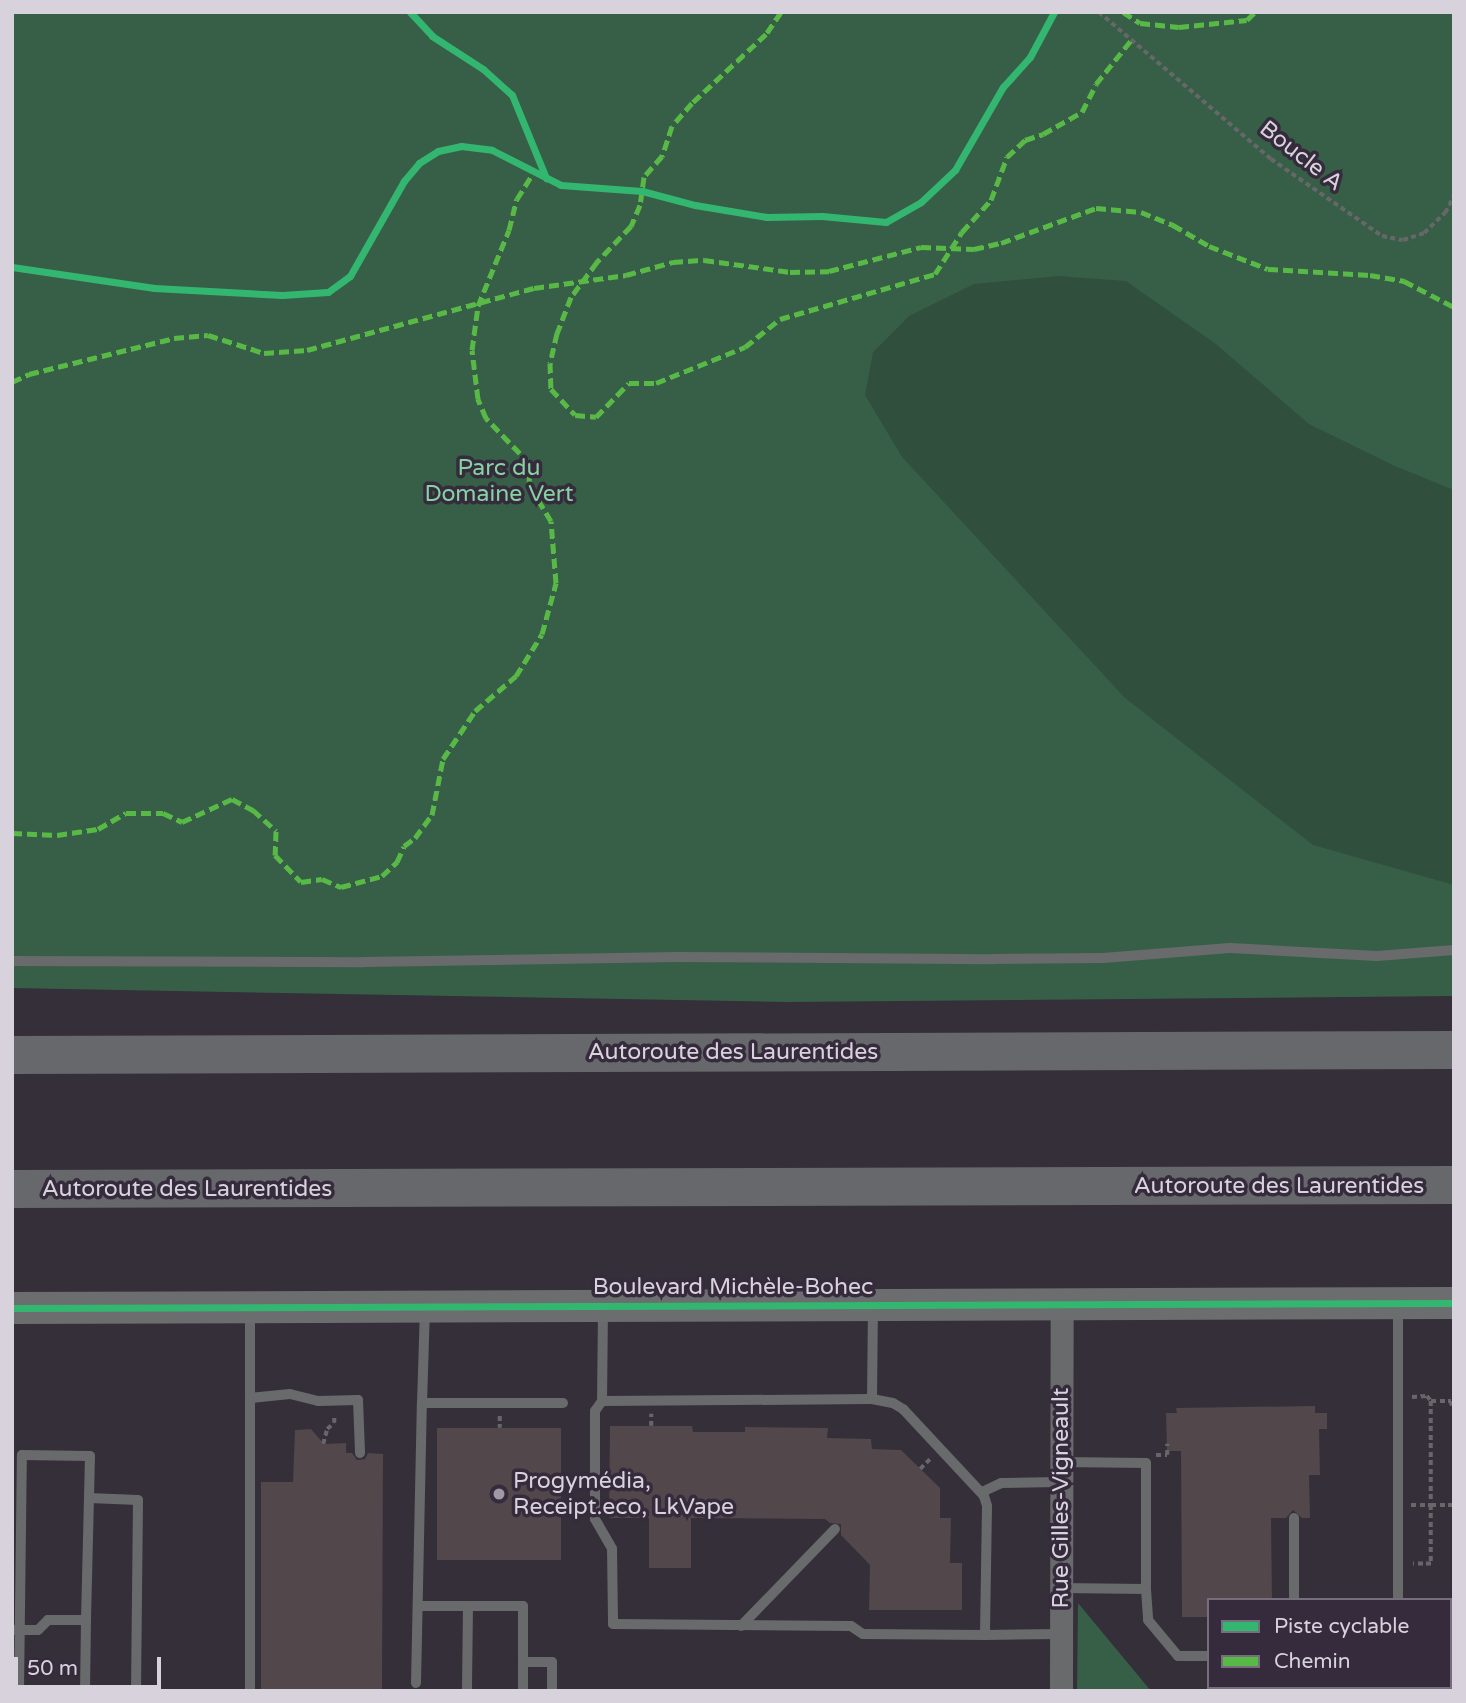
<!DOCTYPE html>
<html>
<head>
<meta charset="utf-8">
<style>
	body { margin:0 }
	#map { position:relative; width:1466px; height:1703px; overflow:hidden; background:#342f38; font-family:"Varela Round",sans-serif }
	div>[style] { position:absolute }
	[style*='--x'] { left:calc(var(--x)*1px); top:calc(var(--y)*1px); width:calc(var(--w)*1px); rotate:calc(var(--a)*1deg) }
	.green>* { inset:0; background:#30503d }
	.forest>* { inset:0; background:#375f47 }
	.building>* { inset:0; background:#52474b; transform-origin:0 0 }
	.path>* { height:3.5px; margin-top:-1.75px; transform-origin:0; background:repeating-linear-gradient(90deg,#67676a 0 5px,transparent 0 8.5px) }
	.lane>* { height:10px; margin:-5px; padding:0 5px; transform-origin:5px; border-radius:5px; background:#696a6b }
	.street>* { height:23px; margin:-11.5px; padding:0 11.5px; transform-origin:11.5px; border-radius:11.5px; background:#696a6b }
	.secondary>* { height:32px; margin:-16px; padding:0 16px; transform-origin:16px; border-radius:16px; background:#6b6d6f }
	.highway>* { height:38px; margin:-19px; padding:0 19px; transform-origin:19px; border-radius:19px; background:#67686b }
	.quiet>* { height:5px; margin-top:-2.5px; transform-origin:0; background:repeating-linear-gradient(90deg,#58b947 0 10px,transparent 0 15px) }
	.cycleway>* { height:7px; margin:-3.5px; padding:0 3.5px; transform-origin:3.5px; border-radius:3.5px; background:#33b770 }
	.dots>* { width:19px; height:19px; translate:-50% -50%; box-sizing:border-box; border:4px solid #352b3c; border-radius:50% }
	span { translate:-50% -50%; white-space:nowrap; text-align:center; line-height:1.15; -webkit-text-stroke:7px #352b3c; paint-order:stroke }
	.street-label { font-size:23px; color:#d8d2dd }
	.park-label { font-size:23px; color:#87d1a3 }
	.poi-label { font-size:23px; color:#d8d2dd }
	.left { translate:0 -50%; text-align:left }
	.frame { position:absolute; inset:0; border:14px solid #d8d2dd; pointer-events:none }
	.legend { position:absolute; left:1207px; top:1598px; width:245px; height:91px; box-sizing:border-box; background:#352b3c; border:2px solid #766e7c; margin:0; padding:9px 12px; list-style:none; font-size:21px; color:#d8d2dd }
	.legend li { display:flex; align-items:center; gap:14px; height:35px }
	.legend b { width:35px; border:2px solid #766e7c }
	.scale { position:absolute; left:14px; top:1657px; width:147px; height:32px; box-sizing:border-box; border:4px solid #d8d2dd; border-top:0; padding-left:9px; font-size:21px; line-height:24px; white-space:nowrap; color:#d8d2dd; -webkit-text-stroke:5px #352b3c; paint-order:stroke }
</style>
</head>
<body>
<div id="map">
	<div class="green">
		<i style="clip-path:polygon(12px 12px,1454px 12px,1454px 942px)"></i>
	</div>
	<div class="forest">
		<i style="clip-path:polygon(12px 12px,1454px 12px,1454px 490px,1395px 466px,1309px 424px,1216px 344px,1126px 281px,1058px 276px,974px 284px,909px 316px,873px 352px,865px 395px,902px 457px,1125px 698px,1313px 845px,1454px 885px,1454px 996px,786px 1002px,12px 988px)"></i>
		<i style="clip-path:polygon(1078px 1603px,1151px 1691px,1077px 1691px)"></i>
	</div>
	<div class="building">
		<i style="clip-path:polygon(1315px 1406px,1315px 1413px,1327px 1413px,1327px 1429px,1319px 1429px,1320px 1475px,1309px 1475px,1310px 1518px,1302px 1518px,1293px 1510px,1286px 1518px,1271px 1518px,1272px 1600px,1209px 1600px,1209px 1617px,1182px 1617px,1181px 1451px,1167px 1451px,1166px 1413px,1177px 1413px,1176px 1408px)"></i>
		<i style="clip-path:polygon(610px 1426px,692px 1426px,693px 1432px,745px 1432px,745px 1427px,828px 1428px,827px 1438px,871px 1439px,872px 1449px,901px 1450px,940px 1488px,940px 1518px,951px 1518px,950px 1563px,962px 1563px,962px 1610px,869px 1610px,870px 1565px,841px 1535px,841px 1524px,830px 1523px,825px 1519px,691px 1518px,691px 1568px,649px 1568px,649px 1518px,609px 1518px)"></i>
		<i style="left:437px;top:1428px;width:124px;height:132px"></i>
		<i style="clip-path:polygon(311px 1429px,324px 1444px,346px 1443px,346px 1453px,352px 1453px,357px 1460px,365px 1459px,368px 1453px,383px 1454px,382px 1691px,261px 1691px,261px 1482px,293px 1482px,295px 1430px)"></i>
	</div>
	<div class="path">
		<i style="--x:1099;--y:12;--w:226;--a:40.5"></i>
		<i style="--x:1271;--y:159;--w:135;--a:34.7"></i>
		<i style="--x:1382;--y:236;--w:21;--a:11"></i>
		<i style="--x:1403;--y:240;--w:22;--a:-18"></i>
		<i style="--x:1424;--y:233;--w:29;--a:-44"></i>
		<i style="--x:1445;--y:213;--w:20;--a:-63"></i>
		<i style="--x:1412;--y:1397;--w:15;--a:-4"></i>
		<i style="--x:1427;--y:1396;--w:6;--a:51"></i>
		<i style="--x:1431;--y:1401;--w:20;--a:0"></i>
		<i style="--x:1451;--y:1401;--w:5;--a:79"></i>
		<i style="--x:1431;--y:1401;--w:104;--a:90"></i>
		<i style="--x:1431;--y:1505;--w:23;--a:0"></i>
		<i style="--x:500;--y:1416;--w:12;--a:90"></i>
		<i style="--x:651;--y:1426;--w:12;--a:-90"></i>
		<i style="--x:323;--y:1444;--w:16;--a:-75"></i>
		<i style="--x:327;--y:1429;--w:9;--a:-41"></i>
		<i style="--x:334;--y:1423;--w:8;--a:-90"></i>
		<i style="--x:1156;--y:1455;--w:11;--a:0"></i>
		<i style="--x:1167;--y:1455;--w:11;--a:-90"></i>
		<i style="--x:920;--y:1469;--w:16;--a:-45"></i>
		<i style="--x:1411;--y:1505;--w:20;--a:0"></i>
		<i style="--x:1431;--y:1505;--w:59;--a:90"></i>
		<i style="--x:1431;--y:1564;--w:18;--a:180"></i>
	</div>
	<div class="lane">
		<i style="--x:12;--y:961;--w:351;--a:0.2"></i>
		<i style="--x:363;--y:962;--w:315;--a:-0.9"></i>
		<i style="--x:678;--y:957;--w:315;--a:0.4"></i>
		<i style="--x:993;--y:959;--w:110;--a:-0.5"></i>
		<i style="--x:1103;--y:958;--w:127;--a:-4.5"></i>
		<i style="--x:1230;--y:948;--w:147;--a:3.1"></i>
		<i style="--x:1377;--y:956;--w:77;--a:-4.5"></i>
		<i style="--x:1398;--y:1305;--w:295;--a:90"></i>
		<i style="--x:425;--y:1308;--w:95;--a:91.8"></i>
		<i style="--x:422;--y:1403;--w:141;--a:0"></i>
		<i style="--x:603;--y:1309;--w:92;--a:90.6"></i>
		<i style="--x:602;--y:1401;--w:270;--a:-0.4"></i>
		<i style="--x:872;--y:1399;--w:91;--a:-89.4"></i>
		<i style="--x:250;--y:1311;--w:380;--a:90"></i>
		<i style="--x:250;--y:1398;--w:40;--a:-5.7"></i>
		<i style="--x:290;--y:1394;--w:29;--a:14"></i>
		<i style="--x:318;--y:1401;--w:40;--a:-1.4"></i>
		<i style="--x:358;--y:1400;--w:53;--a:87.8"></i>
		<i style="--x:872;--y:1399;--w:21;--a:11"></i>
		<i style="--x:893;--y:1403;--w:12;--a:31"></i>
		<i style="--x:903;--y:1409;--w:119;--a:47"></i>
		<i style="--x:984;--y:1496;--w:10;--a:73"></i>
		<i style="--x:987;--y:1506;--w:129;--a:90.9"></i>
		<i style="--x:985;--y:1635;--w:76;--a:-0.8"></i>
		<i style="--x:602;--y:1401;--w:12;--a:125"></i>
		<i style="--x:595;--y:1411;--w:108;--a:90"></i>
		<i style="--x:595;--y:1519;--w:34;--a:60"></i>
		<i style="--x:612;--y:1549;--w:75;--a:89.2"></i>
		<i style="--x:613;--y:1624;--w:238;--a:0.5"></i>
		<i style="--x:851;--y:1626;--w:14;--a:34"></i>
		<i style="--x:863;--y:1634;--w:122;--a:0.5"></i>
		<i style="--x:1061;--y:1462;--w:85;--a:0.7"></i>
		<i style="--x:1146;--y:1463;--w:126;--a:90"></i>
		<i style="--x:1146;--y:1589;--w:85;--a:-179.3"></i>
		<i style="--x:982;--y:1492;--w:21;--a:-25"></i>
		<i style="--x:1001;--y:1483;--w:60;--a:-1"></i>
		<i style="--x:89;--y:1498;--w:49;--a:2.3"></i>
		<i style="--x:138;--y:1500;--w:191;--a:90.6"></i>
		<i style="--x:1294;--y:1518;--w:82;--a:90"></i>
		<i style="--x:1146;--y:1589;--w:31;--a:86"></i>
		<i style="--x:1148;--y:1620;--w:47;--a:50.2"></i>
		<i style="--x:1178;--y:1656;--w:31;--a:0"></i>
		<i style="--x:418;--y:1606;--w:50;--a:0"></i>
		<i style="--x:468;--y:1606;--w:85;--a:90.7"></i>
		<i style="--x:468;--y:1606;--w:55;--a:0"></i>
		<i style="--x:523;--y:1606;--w:85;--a:90"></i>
		<i style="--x:741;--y:1626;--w:135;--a:-45.9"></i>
		<i style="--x:12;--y:1630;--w:26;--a:0"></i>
		<i style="--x:38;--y:1630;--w:14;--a:-45"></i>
		<i style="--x:48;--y:1620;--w:38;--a:0"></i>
		<i style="--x:86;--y:1620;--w:71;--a:90.8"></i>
		<i style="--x:523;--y:1662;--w:29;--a:0"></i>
		<i style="--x:552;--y:1662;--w:29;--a:90"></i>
		<i style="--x:416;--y:1683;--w:280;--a:-88.8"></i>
		<i style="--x:1306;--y:1687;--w:4;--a:63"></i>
		<i style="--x:1398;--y:1687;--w:4;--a:90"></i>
		<i style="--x:19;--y:1691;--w:236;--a:-89.3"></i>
		<i style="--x:22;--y:1455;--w:68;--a:0.8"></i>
		<i style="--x:90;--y:1456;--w:164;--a:91.4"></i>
	</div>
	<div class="street">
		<i style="--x:1061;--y:1691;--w:386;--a:-89.9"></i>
	</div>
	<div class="secondary">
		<i style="--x:12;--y:1308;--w:1442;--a:-0.2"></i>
	</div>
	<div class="highway">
		<i style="--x:12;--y:1055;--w:1442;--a:-0.2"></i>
		<i style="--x:12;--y:1189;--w:1442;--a:-0.16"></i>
	</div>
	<div class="quiet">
		<i style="--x:781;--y:12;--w:27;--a:124"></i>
		<i style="--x:766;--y:34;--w:101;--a:137"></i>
		<i style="--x:692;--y:103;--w:30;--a:131"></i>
		<i style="--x:672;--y:126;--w:32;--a:108"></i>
		<i style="--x:662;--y:156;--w:28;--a:131"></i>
		<i style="--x:644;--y:177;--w:28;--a:98"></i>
		<i style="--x:640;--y:205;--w:23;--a:113"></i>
		<i style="--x:631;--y:226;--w:50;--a:133.4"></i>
		<i style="--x:597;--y:262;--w:44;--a:126.6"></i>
		<i style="--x:571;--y:297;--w:39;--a:111"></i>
		<i style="--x:557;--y:333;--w:31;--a:103"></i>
		<i style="--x:550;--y:363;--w:26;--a:88"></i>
		<i style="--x:551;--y:389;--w:35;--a:47"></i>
		<i style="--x:575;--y:415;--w:21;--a:5"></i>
		<i style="--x:596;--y:417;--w:47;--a:-45.9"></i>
		<i style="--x:629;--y:383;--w:27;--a:0"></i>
		<i style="--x:656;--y:383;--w:96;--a:-22"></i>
		<i style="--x:745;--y:347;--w:45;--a:-38.7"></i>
		<i style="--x:780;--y:319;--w:161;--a:-16.2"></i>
		<i style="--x:935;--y:274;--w:50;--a:-57.3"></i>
		<i style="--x:962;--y:232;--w:43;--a:-47.8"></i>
		<i style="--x:991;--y:200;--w:46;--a:-69.6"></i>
		<i style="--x:1007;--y:157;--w:25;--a:-43"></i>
		<i style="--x:1025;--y:140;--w:19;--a:-18"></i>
		<i style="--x:1043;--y:134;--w:45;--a:-29.4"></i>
		<i style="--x:1082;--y:112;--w:31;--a:-63"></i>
		<i style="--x:1096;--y:84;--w:58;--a:-51.3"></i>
		<i style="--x:1123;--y:12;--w:20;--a:33"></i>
		<i style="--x:1140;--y:23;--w:39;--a:6"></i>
		<i style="--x:1179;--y:27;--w:68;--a:-5.9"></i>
		<i style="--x:1247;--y:20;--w:11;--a:-45"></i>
		<i style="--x:12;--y:382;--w:19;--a:-25"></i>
		<i style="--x:29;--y:374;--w:149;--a:-13.9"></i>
		<i style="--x:174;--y:338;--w:34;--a:-5"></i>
		<i style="--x:208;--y:335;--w:59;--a:17.8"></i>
		<i style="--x:264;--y:353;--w:43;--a:-4"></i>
		<i style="--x:307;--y:350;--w:235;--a:-15.3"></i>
		<i style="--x:534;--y:288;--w:93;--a:-8"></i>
		<i style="--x:626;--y:275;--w:49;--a:-15.5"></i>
		<i style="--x:673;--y:262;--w:31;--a:-4"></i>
		<i style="--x:704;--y:260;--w:87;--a:7.9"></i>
		<i style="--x:790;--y:272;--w:39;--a:-1"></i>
		<i style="--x:829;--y:271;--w:95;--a:-14.6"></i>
		<i style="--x:921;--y:247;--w:53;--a:2.2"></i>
		<i style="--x:974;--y:249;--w:28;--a:-13"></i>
		<i style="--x:1001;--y:243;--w:101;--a:-20.2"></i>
		<i style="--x:1096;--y:208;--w:45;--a:5.1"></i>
		<i style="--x:1141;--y:212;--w:35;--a:22"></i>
		<i style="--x:1173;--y:225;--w:42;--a:30.3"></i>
		<i style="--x:1209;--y:246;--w:63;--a:21.3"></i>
		<i style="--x:1268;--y:269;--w:102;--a:3.4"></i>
		<i style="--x:1370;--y:275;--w:35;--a:10"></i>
		<i style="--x:1404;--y:281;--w:56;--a:27.5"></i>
		<i style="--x:12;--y:833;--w:45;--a:2.5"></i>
		<i style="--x:57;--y:835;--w:41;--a:-8.3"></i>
		<i style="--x:98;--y:829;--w:32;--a:-30"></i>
		<i style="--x:126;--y:813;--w:37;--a:0"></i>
		<i style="--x:163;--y:813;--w:21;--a:25"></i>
		<i style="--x:182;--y:822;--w:55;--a:-24.7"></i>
		<i style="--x:232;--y:799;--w:24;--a:28"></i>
		<i style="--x:253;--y:810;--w:31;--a:42"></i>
		<i style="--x:276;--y:831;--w:24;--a:92"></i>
		<i style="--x:275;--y:855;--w:37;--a:46"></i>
		<i style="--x:301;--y:882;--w:21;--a:-8"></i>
		<i style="--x:322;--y:879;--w:21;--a:23"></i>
		<i style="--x:341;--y:887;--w:42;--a:-15"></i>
		<i style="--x:382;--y:876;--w:21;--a:-43"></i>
		<i style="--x:397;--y:862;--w:17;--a:-66"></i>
		<i style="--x:404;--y:846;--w:14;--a:-36"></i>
		<i style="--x:415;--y:838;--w:29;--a:-54"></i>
		<i style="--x:432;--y:815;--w:57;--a:-78.9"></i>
		<i style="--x:443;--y:759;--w:58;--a:-56.3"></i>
		<i style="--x:475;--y:711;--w:54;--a:-40.5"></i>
		<i style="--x:516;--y:676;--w:49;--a:-58.2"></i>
		<i style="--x:542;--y:634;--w:53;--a:-74.6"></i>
		<i style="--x:556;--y:583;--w:62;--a:-94.6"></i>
		<i style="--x:551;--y:521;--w:42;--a:-121.4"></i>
		<i style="--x:529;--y:485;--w:21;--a:-87"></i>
		<i style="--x:530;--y:464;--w:64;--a:-133.7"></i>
		<i style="--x:486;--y:418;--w:21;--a:-113"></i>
		<i style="--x:478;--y:399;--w:49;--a:-97"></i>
		<i style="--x:472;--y:350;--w:44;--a:-82.2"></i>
		<i style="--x:478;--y:306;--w:82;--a:-67.8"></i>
		<i style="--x:509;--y:230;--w:32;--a:-76"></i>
		<i style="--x:517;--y:199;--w:32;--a:-58"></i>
	</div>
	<div class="cycleway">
		<i style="--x:410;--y:12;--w:33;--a:47"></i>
		<i style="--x:432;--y:36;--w:61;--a:32.9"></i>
		<i style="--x:483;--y:69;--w:39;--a:42"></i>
		<i style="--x:512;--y:95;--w:90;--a:67.7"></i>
		<i style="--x:12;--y:267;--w:144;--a:8.4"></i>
		<i style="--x:154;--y:288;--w:128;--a:3.1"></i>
		<i style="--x:282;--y:295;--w:46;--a:-3.7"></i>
		<i style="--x:328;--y:292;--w:27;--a:-36"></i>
		<i style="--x:350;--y:276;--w:109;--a:-60.4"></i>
		<i style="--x:404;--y:181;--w:23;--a:-50"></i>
		<i style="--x:419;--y:163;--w:22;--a:-32"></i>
		<i style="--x:438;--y:151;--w:24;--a:-12"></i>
		<i style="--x:461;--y:146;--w:31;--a:7"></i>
		<i style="--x:492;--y:150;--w:77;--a:26.9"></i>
		<i style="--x:561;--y:185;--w:81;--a:4.2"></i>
		<i style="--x:642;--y:191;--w:55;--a:14.8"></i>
		<i style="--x:695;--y:205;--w:73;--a:9.5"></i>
		<i style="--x:767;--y:217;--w:55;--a:-1"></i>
		<i style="--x:822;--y:216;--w:64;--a:5.4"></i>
		<i style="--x:886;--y:222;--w:40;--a:-29.7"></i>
		<i style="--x:921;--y:202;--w:47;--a:-43.3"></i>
		<i style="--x:955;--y:170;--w:96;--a:-60"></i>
		<i style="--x:1003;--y:87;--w:40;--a:-48"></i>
		<i style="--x:1030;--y:57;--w:51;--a:-61.9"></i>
		<i style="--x:12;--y:1308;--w:1442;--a:-0.2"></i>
	</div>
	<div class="dots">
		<i style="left:499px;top:1494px;background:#9f99a3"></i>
	</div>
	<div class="street-label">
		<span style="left:1301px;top:156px;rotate:38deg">Boucle A</span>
		<span style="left:733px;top:1052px">Autoroute des Laurentides</span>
		<span style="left:1279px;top:1186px">Autoroute des Laurentides</span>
		<span style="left:187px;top:1189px">Autoroute des Laurentides</span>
		<span style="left:733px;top:1287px">Boulevard Michèle-Bohec</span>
		<span style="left:1061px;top:1498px;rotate:-90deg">Rue Gilles-Vigneault</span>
	</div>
	<div class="park-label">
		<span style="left:499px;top:481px">Parc du<br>Domaine Vert</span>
	</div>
	<div class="poi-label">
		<span class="left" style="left:513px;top:1494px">Progymédia,<br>Receipt.eco, LkVape</span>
	</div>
	<div class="frame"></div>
	<ul class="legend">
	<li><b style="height:9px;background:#33b770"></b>Piste cyclable</li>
	<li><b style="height:9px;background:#58b947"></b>Chemin</li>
	</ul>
	<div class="scale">50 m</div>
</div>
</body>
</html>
